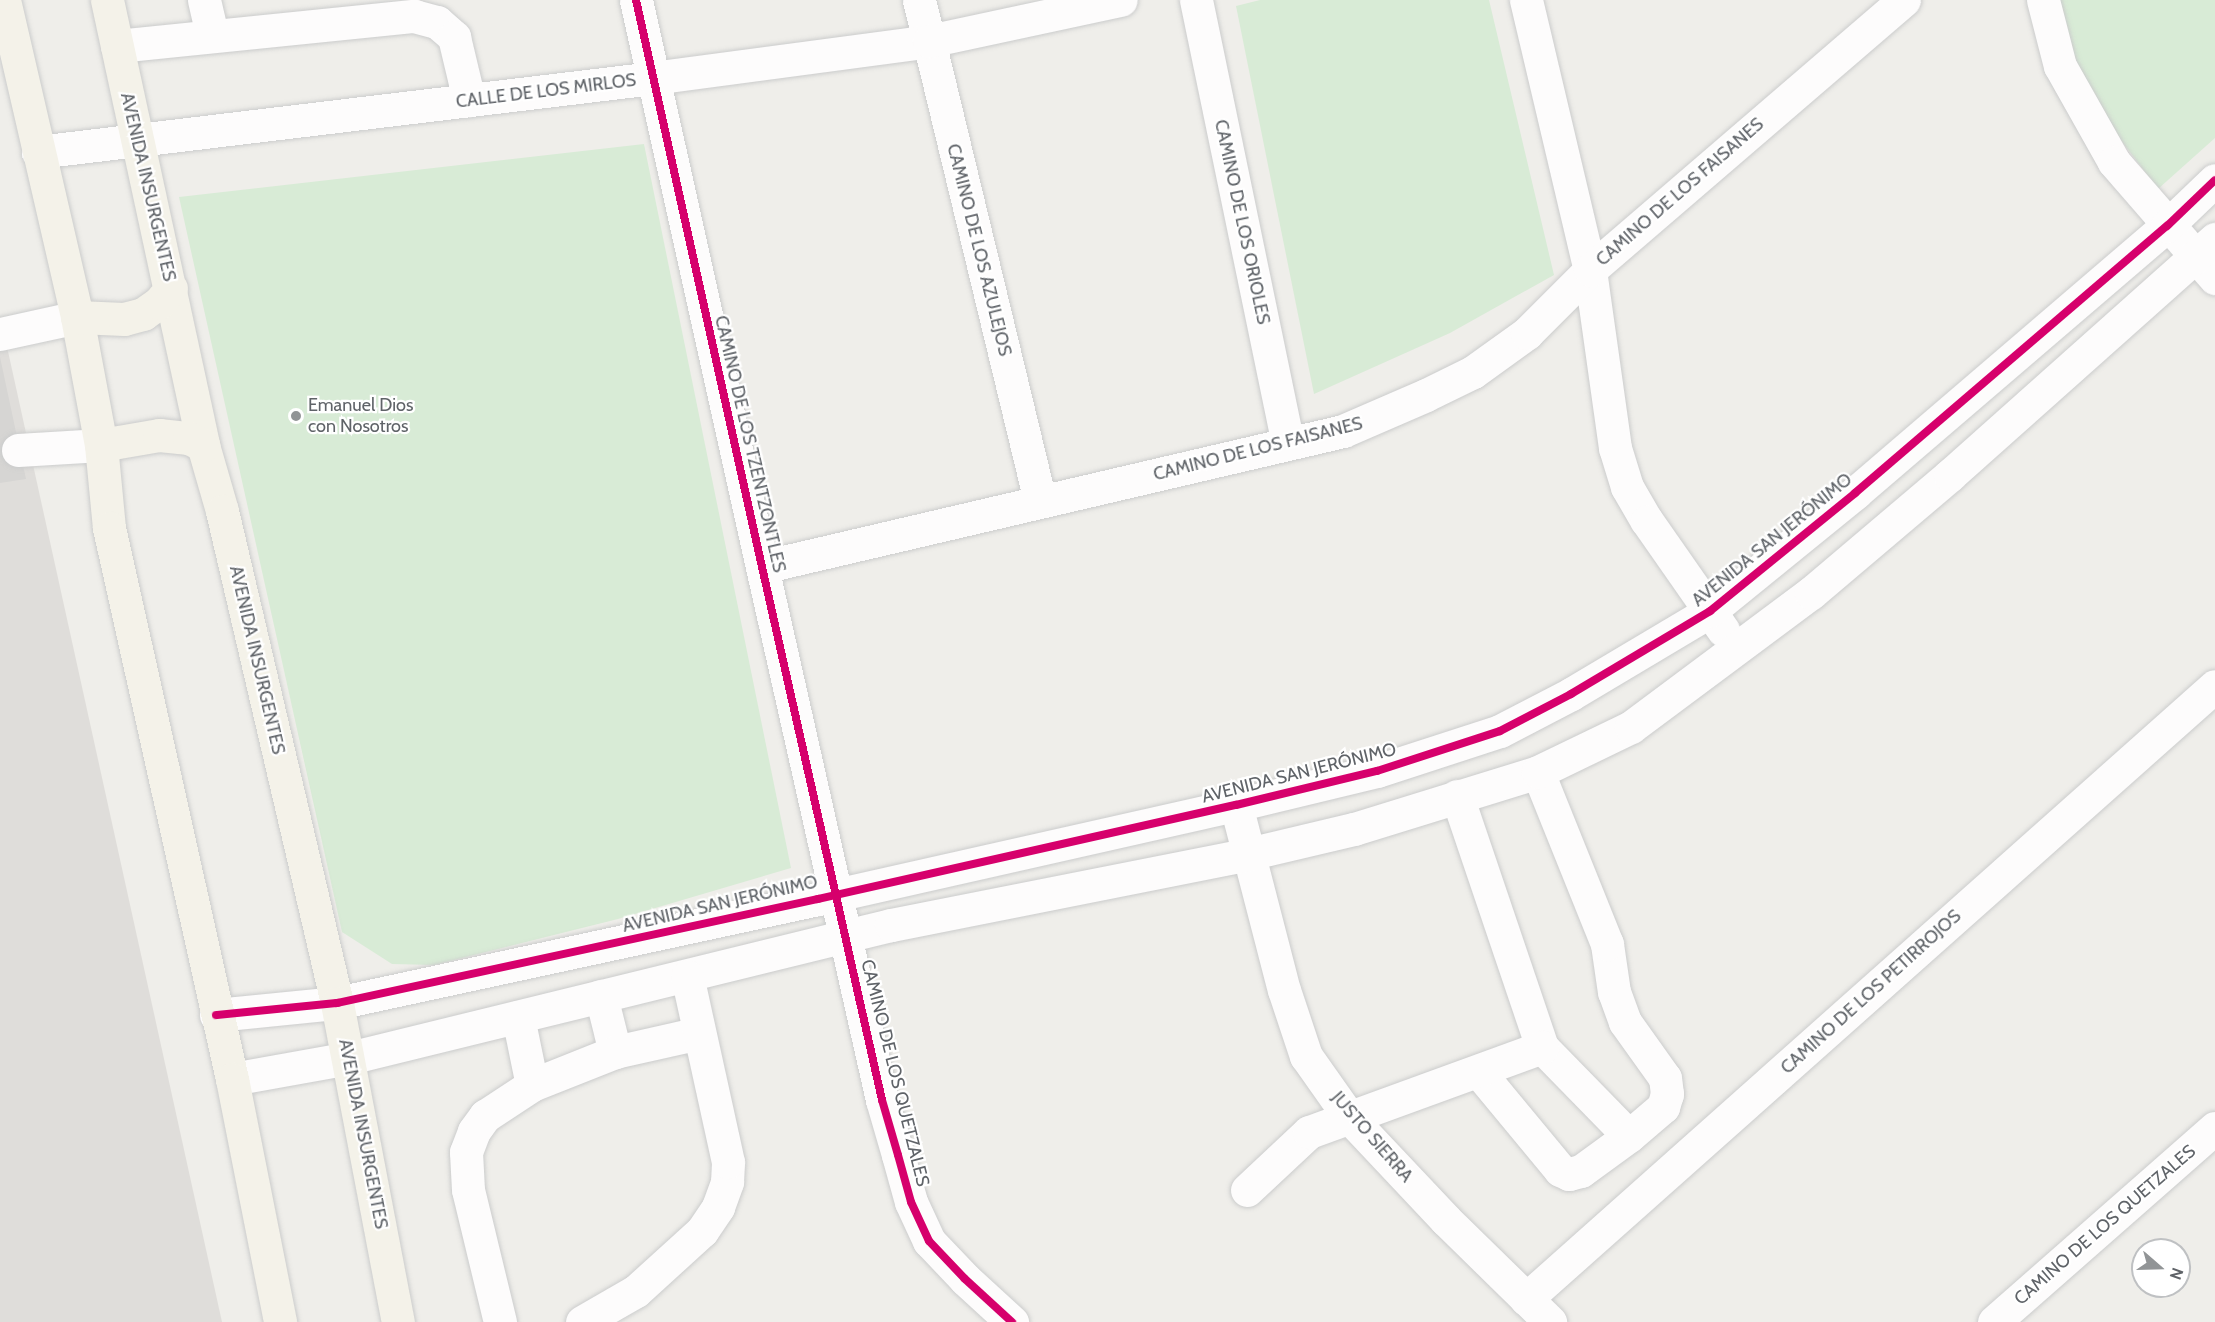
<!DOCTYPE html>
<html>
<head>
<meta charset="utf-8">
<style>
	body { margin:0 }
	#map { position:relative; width:2215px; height:1322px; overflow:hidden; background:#efeeea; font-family:Cabin,sans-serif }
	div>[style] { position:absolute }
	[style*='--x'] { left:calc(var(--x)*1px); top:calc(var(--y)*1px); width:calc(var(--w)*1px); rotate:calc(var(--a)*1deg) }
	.industrial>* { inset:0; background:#dfddda }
	.green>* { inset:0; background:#d8ebd6 }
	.building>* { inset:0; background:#d6d5d3 }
	.roads { filter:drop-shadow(0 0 2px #cbcccc) drop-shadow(0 0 2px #cbcccc) }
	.minor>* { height:33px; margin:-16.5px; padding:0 16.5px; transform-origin:16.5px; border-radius:16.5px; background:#fdfcfc }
	.major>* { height:33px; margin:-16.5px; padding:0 16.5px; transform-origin:16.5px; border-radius:16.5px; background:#f4f2e9 }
	.cycleway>* { height:8px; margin:-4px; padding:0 4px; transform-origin:4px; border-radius:4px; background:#d6006c }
	.dots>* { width:16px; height:16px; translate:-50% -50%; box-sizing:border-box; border:3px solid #fff; border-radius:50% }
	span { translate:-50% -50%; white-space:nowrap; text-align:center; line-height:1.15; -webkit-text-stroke:4.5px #fff; paint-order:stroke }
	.street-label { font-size:18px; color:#5f6368 }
	.poi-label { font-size:18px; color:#5f6368 }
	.left { translate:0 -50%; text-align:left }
	.north { position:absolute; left:2131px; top:1238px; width:60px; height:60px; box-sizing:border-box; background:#fff; border:2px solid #bfc1c3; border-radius:50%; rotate:110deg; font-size:16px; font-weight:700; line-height:24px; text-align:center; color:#5f6368 }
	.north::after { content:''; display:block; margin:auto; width:21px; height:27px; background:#919496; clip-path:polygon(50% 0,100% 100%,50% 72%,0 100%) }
</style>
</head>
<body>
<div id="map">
	<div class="industrial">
		<i style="clip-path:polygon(0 315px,222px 1322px,0 1322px)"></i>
	</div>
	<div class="green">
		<i style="clip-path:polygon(1260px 0,1489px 0,1554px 275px,1450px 333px,1314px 394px,1236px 6px)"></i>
		<i style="clip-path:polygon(2057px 0,2215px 0,2215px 138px,2158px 189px,2092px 102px,2063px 29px)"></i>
		<i style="clip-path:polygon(644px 144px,791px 868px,618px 919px,434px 965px,392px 964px,342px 932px,179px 197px)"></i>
	</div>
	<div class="building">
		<i style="clip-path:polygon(0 357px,26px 479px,0 483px)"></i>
	</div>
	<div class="roads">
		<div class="minor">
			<i style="--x:204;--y:0;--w:37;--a:77"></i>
			<i style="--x:636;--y:0;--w:581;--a:77.47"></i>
			<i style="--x:762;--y:567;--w:546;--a:77.31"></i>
			<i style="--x:882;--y:1100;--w:57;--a:73.8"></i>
			<i style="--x:898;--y:1155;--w:49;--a:74.5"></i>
			<i style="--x:911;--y:1202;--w:43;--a:65.2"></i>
			<i style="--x:929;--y:1241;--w:52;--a:46.5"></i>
			<i style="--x:965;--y:1279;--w:64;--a:42.5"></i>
			<i style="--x:919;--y:0;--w:515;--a:76.42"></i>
			<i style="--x:1196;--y:0;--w:453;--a:78.3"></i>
			<i style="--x:1526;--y:0;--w:277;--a:76.7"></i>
			<i style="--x:1590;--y:270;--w:180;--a:82"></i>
			<i style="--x:1615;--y:448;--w:41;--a:72.9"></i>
			<i style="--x:1627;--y:487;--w:39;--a:60"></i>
			<i style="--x:1647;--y:521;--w:133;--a:55.1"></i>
			<i style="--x:2043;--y:0;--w:68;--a:75.6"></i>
			<i style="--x:2060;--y:66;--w:110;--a:60.6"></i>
			<i style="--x:2114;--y:162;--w:154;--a:49"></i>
			<i style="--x:117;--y:46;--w:299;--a:-5.8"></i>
			<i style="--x:414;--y:16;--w:24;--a:15"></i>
			<i style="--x:437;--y:22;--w:23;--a:41"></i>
			<i style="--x:454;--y:37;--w:65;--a:76.6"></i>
			<i style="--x:38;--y:152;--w:619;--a:-6.86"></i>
			<i style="--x:653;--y:78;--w:278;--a:-7.6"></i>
			<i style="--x:929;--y:41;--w:196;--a:-12.1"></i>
			<i style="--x:0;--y:334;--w:79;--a:-12.4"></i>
			<i style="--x:18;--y:450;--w:83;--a:-3.4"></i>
			<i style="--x:762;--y:567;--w:597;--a:-13.17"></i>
			<i style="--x:1343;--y:431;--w:90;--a:-23.4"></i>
			<i style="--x:1426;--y:395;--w:52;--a:-26.1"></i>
			<i style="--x:1473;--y:372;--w:67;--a:-35.8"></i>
			<i style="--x:1527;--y:333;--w:89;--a:-45"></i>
			<i style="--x:1590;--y:270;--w:414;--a:-40.7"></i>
			<i style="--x:1457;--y:796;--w:265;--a:71.3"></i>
			<i style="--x:1542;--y:1047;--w:124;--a:45.7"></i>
			<i style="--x:1236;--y:805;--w:191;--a:75.5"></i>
			<i style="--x:1284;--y:990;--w:70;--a:71.6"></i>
			<i style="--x:1306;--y:1056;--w:75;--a:54.8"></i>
			<i style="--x:1349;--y:1117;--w:141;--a:46.7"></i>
			<i style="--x:1446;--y:1220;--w:146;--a:44.4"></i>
			<i style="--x:601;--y:996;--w:58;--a:76"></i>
			<i style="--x:216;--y:1015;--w:122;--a:-5.7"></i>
			<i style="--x:337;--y:1003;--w:492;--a:-12.2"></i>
			<i style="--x:818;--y:899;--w:428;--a:-12.7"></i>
			<i style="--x:1236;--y:805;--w:145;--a:-13.6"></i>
			<i style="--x:1377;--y:771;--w:129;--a:-18"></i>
			<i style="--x:1500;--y:731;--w:80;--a:-27.5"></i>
			<i style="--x:1571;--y:694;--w:162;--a:-30.8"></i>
			<i style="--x:1710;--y:611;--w:187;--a:-39.1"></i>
			<i style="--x:1855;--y:493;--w:411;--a:-40.6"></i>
			<i style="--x:2167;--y:226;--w:66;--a:-43.8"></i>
			<i style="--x:518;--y:1017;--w:69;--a:78.4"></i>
			<i style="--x:1479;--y:1072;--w:127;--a:50.4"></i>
			<i style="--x:1560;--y:1170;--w:10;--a:24"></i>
			<i style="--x:1569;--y:1174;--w:12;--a:-14"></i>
			<i style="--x:1581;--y:1171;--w:59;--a:-36.1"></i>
			<i style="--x:1629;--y:1136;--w:45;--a:-40.5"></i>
			<i style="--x:1663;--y:1107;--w:14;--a:-73"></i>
			<i style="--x:1667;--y:1094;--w:16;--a:-97"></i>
			<i style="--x:1665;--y:1078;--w:69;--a:-125.5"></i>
			<i style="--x:1625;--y:1022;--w:32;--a:-110"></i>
			<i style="--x:1614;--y:992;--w:49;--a:-98.3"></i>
			<i style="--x:1607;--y:944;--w:185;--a:-111.9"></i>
			<i style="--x:232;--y:1079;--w:119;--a:-10.2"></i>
			<i style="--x:349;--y:1058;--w:558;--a:-13.79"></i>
			<i style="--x:891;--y:925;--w:364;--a:-11.2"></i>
			<i style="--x:1248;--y:854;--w:109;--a:-13.3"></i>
			<i style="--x:1354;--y:829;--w:193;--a:-17.2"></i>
			<i style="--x:1538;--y:772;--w:103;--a:-25.8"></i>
			<i style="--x:1631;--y:727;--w:224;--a:-36.7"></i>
			<i style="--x:1811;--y:593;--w:182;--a:-40.3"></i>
			<i style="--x:1950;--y:475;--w:355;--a:-41.7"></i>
			<i style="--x:1247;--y:1190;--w:85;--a:-43.1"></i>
			<i style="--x:1309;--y:1132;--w:248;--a:-20"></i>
			<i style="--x:1526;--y:1299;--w:922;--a:-41.66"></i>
			<i style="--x:500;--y:1322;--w:136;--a:-103.6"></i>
			<i style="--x:468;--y:1190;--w:38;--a:-93"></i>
			<i style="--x:466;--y:1152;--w:22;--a:-69"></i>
			<i style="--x:474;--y:1131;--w:19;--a:-54"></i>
			<i style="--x:485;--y:1116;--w:56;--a:-33.4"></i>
			<i style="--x:532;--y:1085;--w:89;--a:-21.7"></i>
			<i style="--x:615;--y:1052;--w:86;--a:-12.7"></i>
			<i style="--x:582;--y:1322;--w:62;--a:-29.9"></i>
			<i style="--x:636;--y:1291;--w:89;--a:-42.3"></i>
			<i style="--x:702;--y:1231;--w:29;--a:-56"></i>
			<i style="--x:718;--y:1207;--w:27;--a:-70"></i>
			<i style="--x:727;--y:1182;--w:20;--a:-87"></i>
			<i style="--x:728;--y:1162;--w:190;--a:-102.4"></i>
			<i style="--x:1994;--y:1322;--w:294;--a:-41.3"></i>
		</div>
		<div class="major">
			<i style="--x:4;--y:0;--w:325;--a:77"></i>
			<i style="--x:77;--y:317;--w:130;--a:79.4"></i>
			<i style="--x:101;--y:445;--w:83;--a:84.5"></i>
			<i style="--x:109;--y:528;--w:565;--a:77.42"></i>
			<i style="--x:232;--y:1079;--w:248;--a:78.8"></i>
			<i style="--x:107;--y:0;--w:455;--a:77.8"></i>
			<i style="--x:203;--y:445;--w:69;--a:73.9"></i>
			<i style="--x:222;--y:511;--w:505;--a:76.84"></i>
			<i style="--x:337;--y:1003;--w:325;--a:79.2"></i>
			<i style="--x:77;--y:317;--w:47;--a:2.4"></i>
			<i style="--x:124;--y:319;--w:20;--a:-15"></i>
			<i style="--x:143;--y:314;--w:19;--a:-35"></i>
			<i style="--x:159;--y:303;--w:19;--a:-51"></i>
			<i style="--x:101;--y:445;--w:59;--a:-9.8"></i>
			<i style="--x:159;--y:435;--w:30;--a:6"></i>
			<i style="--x:189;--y:438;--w:16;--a:27"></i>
		</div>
	</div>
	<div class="cycleway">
		<i style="--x:636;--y:0;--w:581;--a:77.47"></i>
		<i style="--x:762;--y:567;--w:546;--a:77.31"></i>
		<i style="--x:882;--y:1100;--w:57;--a:73.8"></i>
		<i style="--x:898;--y:1155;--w:49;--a:74.5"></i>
		<i style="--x:911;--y:1202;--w:43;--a:65.2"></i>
		<i style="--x:929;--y:1241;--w:52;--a:46.5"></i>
		<i style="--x:965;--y:1279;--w:64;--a:42.5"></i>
		<i style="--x:216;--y:1015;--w:122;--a:-5.7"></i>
		<i style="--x:337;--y:1003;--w:492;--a:-12.2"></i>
		<i style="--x:818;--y:899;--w:428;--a:-12.7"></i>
		<i style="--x:1236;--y:805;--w:145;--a:-13.6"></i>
		<i style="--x:1377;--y:771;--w:129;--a:-18"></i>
		<i style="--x:1500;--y:731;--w:80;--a:-27.5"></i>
		<i style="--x:1571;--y:694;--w:162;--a:-30.8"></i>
		<i style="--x:1710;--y:611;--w:187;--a:-39.1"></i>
		<i style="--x:1855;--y:493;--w:411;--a:-40.6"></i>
		<i style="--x:2167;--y:226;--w:66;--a:-43.8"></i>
	</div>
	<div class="dots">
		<i style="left:296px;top:416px;background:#919496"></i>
	</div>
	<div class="street-label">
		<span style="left:546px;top:91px;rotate:-7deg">CALLE DE LOS MIRLOS</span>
		<span style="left:148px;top:187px;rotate:77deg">AVENIDA INSURGENTES</span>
		<span style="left:1680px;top:192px;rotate:-41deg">CAMINO DE LOS FAISANES</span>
		<span style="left:1242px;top:222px;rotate:78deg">CAMINO DE LOS ORIOLES</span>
		<span style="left:979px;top:250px;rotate:76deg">CAMINO DE LOS AZULEJOS</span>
		<span style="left:750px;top:444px;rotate:77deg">CAMINO DE LOS TZENTZONTLES</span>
		<span style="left:1258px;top:449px;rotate:-14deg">CAMINO DE LOS FAISANES</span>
		<span style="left:1772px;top:540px;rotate:-39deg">AVENIDA SAN JERÓNIMO</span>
		<span style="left:257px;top:660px;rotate:77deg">AVENIDA INSURGENTES</span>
		<span style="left:1299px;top:773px;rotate:-14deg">AVENIDA SAN JERÓNIMO</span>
		<span style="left:720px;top:904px;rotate:-13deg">AVENIDA SAN JERÓNIMO</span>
		<span style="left:1871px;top:992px;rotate:-42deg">CAMINO DE LOS PETIRROJOS</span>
		<span style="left:895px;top:1073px;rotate:76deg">CAMINO DE LOS QUETZALES</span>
		<span style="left:363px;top:1134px;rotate:79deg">AVENIDA INSURGENTES</span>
		<span style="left:1372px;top:1137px;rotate:49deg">JUSTO SIERRA</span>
		<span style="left:2105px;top:1225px;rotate:-41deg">CAMINO DE LOS QUETZALES</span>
	</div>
	<div class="poi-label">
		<span class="left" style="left:308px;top:416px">Emanuel Dios<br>con Nosotros</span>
	</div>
	<div class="north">N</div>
</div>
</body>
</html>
